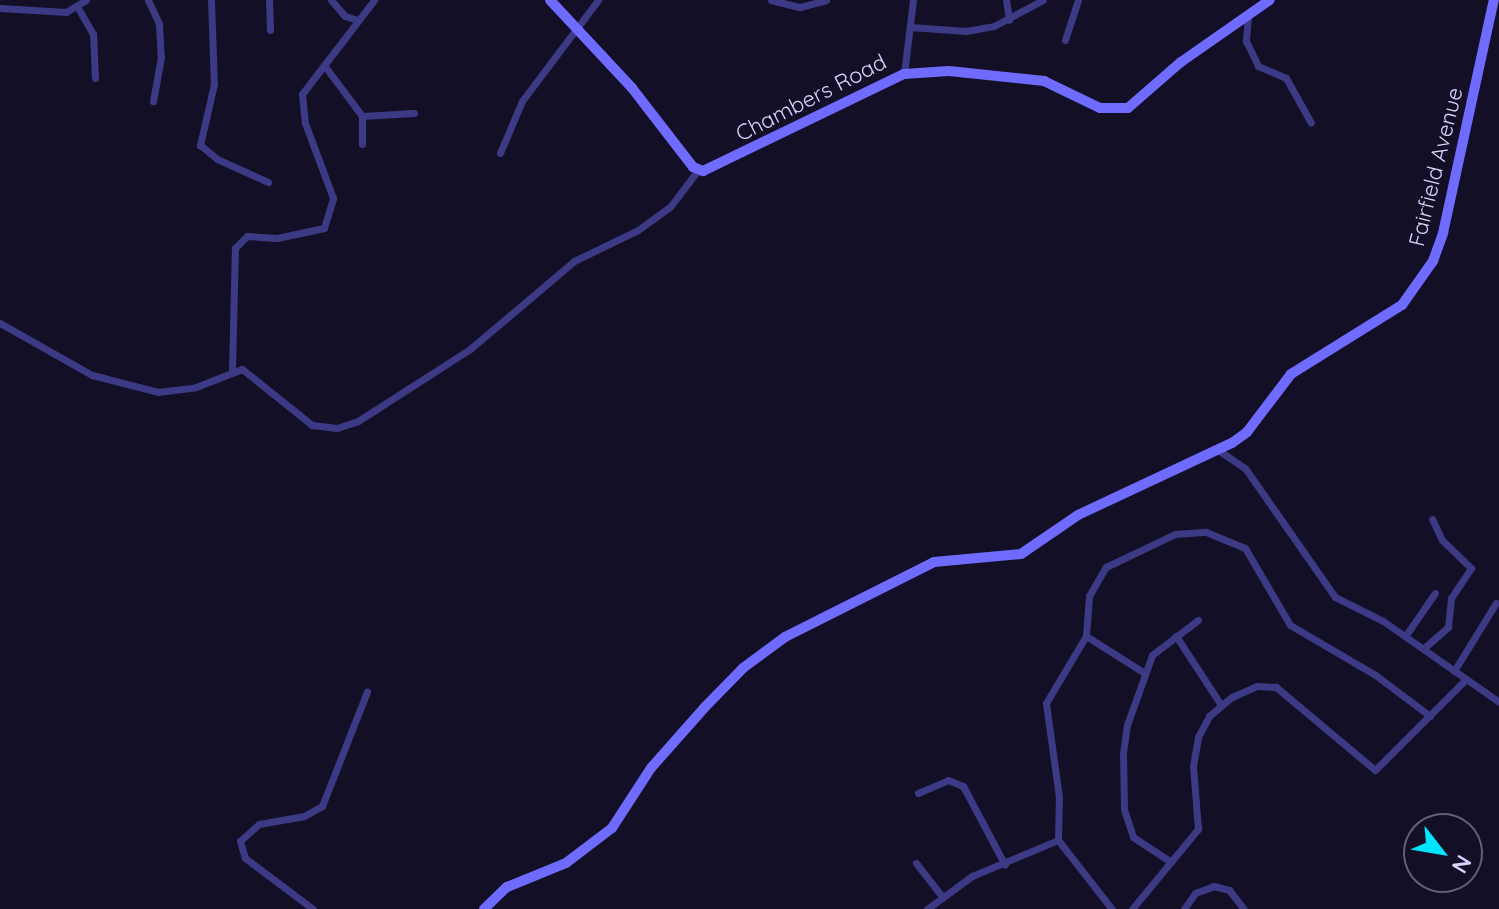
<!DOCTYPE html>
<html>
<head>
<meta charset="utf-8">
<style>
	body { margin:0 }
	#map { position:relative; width:1499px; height:909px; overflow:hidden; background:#130f26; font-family:Quicksand,sans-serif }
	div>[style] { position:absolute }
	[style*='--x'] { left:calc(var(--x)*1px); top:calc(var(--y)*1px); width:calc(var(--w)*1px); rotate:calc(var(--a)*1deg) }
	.street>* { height:7px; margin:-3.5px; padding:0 3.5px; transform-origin:3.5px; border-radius:3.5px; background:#3d3a85 }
	.secondary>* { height:10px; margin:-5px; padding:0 5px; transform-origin:5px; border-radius:5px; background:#6f6bff }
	span { translate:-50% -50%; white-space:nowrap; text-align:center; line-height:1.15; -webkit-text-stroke:6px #130f26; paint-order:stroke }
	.street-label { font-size:22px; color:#d9d4ff }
	.north { position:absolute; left:1403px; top:813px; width:80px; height:80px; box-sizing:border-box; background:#130f26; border:2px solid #625e7d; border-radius:50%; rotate:121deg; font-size:22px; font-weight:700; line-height:32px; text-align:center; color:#d9d4ff }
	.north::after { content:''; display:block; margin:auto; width:28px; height:36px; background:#00e5ff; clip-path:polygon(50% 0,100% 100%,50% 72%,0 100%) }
</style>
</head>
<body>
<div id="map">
	<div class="street">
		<i style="--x:148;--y:0;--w:26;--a:65"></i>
		<i style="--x:159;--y:24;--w:33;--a:87"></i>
		<i style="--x:161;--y:57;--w:45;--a:100.3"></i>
		<i style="--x:211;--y:0;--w:84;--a:88"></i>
		<i style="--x:214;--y:84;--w:63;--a:102.9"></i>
		<i style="--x:200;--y:145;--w:22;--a:39"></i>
		<i style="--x:217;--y:159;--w:56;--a:24.3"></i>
		<i style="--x:269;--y:0;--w:30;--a:88"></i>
		<i style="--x:331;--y:0;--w:21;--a:49"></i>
		<i style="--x:345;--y:16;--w:13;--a:18"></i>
		<i style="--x:771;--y:0;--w:30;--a:14"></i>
		<i style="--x:800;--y:7;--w:27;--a:-15"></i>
		<i style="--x:1006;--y:0;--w:20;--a:81"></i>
		<i style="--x:0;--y:8;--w:66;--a:3.5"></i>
		<i style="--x:66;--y:12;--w:23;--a:-31"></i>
		<i style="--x:78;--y:8;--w:30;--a:60"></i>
		<i style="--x:93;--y:34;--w:44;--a:87.4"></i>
		<i style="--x:1248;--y:17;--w:24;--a:95"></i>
		<i style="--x:1246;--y:41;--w:28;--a:64"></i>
		<i style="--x:1258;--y:66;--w:30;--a:23"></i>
		<i style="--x:1286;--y:78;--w:51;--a:60.9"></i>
		<i style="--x:910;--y:27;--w:56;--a:4.1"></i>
		<i style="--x:966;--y:31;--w:28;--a:-10"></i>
		<i style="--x:994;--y:26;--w:55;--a:-28"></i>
		<i style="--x:1065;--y:40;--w:42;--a:-72"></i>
		<i style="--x:324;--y:65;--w:64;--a:53.3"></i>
		<i style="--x:362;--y:116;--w:28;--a:90"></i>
		<i style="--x:904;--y:74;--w:75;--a:-83.1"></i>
		<i style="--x:362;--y:116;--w:52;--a:-3.3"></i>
		<i style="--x:500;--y:153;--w:56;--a:-67.1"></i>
		<i style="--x:522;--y:101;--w:126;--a:-53"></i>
		<i style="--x:0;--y:323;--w:106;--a:29.5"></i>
		<i style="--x:92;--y:375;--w:68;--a:14.4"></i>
		<i style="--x:158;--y:392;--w:38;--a:-7"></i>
		<i style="--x:196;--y:387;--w:49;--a:-21.4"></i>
		<i style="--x:242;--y:369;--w:90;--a:38.7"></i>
		<i style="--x:312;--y:425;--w:25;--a:7"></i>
		<i style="--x:337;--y:428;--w:22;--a:-18"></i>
		<i style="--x:358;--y:421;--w:133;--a:-32.7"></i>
		<i style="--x:470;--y:349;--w:136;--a:-40.2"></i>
		<i style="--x:574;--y:261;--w:71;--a:-25.8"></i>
		<i style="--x:638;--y:230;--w:39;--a:-36"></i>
		<i style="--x:670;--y:207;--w:46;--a:-52.9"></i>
		<i style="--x:232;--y:370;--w:122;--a:-88.6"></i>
		<i style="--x:235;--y:248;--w:17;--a:-45"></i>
		<i style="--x:247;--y:236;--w:30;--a:4"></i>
		<i style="--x:277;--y:238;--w:48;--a:-12"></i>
		<i style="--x:324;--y:228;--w:31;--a:-73"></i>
		<i style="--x:333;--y:198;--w:80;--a:-110.5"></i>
		<i style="--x:305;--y:123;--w:29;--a:-96"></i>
		<i style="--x:302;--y:94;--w:118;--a:-52.5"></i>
		<i style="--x:1218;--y:450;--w:32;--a:34"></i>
		<i style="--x:1245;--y:468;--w:157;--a:55.1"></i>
		<i style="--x:1335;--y:597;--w:54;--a:26.6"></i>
		<i style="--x:1383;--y:621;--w:141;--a:34.9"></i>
		<i style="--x:1406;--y:635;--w:51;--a:-55.4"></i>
		<i style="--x:1086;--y:636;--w:67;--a:32.3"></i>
		<i style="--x:1176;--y:636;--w:82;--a:56.9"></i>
		<i style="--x:1424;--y:648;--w:32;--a:-41"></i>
		<i style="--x:1448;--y:627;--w:29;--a:-84"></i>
		<i style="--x:1451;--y:598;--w:36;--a:-56"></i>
		<i style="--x:1471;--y:568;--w:40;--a:-136"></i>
		<i style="--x:1442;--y:540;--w:23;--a:-115"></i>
		<i style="--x:1454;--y:671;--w:80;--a:-58.3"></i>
		<i style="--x:918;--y:793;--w:33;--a:-23"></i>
		<i style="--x:948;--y:780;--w:16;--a:22"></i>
		<i style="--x:963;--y:786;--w:89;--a:62"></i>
		<i style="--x:1058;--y:840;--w:43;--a:-88.7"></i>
		<i style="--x:1059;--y:797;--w:95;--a:-97.9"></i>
		<i style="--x:1046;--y:703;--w:78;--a:-59.2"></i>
		<i style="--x:1086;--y:636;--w:40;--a:-85.7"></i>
		<i style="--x:1089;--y:596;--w:34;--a:-60"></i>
		<i style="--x:1106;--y:567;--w:76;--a:-25.6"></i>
		<i style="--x:1175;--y:534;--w:31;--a:-4"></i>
		<i style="--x:1206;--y:532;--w:42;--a:22.3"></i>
		<i style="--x:1245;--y:548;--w:89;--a:59.7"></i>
		<i style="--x:1290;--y:625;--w:97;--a:30.3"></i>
		<i style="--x:1374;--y:674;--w:70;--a:36.9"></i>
		<i style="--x:1058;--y:840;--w:88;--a:52"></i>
		<i style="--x:1171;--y:862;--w:45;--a:-146.7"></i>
		<i style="--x:1133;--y:837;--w:29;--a:-108"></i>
		<i style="--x:1124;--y:809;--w:56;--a:-91"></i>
		<i style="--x:1123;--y:753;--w:28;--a:-82"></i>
		<i style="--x:1127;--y:725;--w:74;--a:-70.3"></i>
		<i style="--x:1152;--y:655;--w:58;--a:-37.3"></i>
		<i style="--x:916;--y:863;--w:41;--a:52"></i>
		<i style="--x:313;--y:909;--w:85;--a:-143.1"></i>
		<i style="--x:245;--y:858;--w:18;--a:-106"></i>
		<i style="--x:240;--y:841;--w:25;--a:-42"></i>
		<i style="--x:259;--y:824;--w:46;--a:-10.1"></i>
		<i style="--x:304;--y:816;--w:21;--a:-29"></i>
		<i style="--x:322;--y:806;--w:123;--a:-68.5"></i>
		<i style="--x:927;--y:909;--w:56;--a:-36.3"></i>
		<i style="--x:972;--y:876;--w:93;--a:-22.7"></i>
		<i style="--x:1132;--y:909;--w:104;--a:-50.5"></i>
		<i style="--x:1198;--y:829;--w:63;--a:-94.5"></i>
		<i style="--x:1193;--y:766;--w:29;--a:-80"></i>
		<i style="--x:1198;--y:737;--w:24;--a:-62"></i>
		<i style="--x:1209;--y:716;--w:30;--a:-40"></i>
		<i style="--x:1232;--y:697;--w:27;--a:-24"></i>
		<i style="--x:1257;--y:686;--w:19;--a:3"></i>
		<i style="--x:1276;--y:687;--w:129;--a:40"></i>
		<i style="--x:1375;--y:770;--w:127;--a:-45"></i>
		<i style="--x:1184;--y:909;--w:19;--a:-55"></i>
		<i style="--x:1195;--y:893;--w:20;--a:-20"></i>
		<i style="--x:1214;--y:886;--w:16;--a:15"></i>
		<i style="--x:1229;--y:890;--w:24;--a:52"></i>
	</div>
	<div class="secondary">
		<i style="--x:550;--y:0;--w:120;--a:47"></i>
		<i style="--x:632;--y:88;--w:100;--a:52.3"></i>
		<i style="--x:693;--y:167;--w:11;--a:22"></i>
		<i style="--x:703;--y:171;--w:223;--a:-25.8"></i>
		<i style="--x:904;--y:74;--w:45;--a:-3.8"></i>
		<i style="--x:949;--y:71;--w:96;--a:6"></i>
		<i style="--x:1044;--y:81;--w:62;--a:25.7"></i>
		<i style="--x:1100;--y:108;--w:28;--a:0"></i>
		<i style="--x:1128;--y:108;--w:70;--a:-41"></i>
		<i style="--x:1181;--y:62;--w:108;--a:-34.9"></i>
		<i style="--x:484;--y:909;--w:32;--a:-44"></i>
		<i style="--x:507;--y:887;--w:64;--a:-22.1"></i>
		<i style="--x:566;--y:863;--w:58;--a:-37.3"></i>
		<i style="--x:612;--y:828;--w:72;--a:-57"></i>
		<i style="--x:651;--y:768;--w:80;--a:-48.5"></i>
		<i style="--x:704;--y:708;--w:56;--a:-45.7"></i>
		<i style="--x:743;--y:668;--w:52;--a:-36.4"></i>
		<i style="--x:785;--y:637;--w:167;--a:-26.7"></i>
		<i style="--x:934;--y:562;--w:87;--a:-5.3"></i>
		<i style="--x:1021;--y:554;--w:69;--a:-34.4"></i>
		<i style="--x:1078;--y:515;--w:170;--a:-25.1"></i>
		<i style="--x:1232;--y:443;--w:19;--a:-36"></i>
		<i style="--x:1247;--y:432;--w:73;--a:-52.8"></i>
		<i style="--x:1291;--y:374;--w:131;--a:-31.9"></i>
		<i style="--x:1402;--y:305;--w:54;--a:-54.8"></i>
		<i style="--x:1433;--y:261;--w:30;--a:-70"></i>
		<i style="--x:1443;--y:233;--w:239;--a:-77.7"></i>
	</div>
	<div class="street-label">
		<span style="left:811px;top:98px;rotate:-27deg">Chambers Road</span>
		<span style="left:1436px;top:167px;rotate:-76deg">Fairfield Avenue</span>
	</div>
	<div class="north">N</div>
</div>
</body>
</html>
